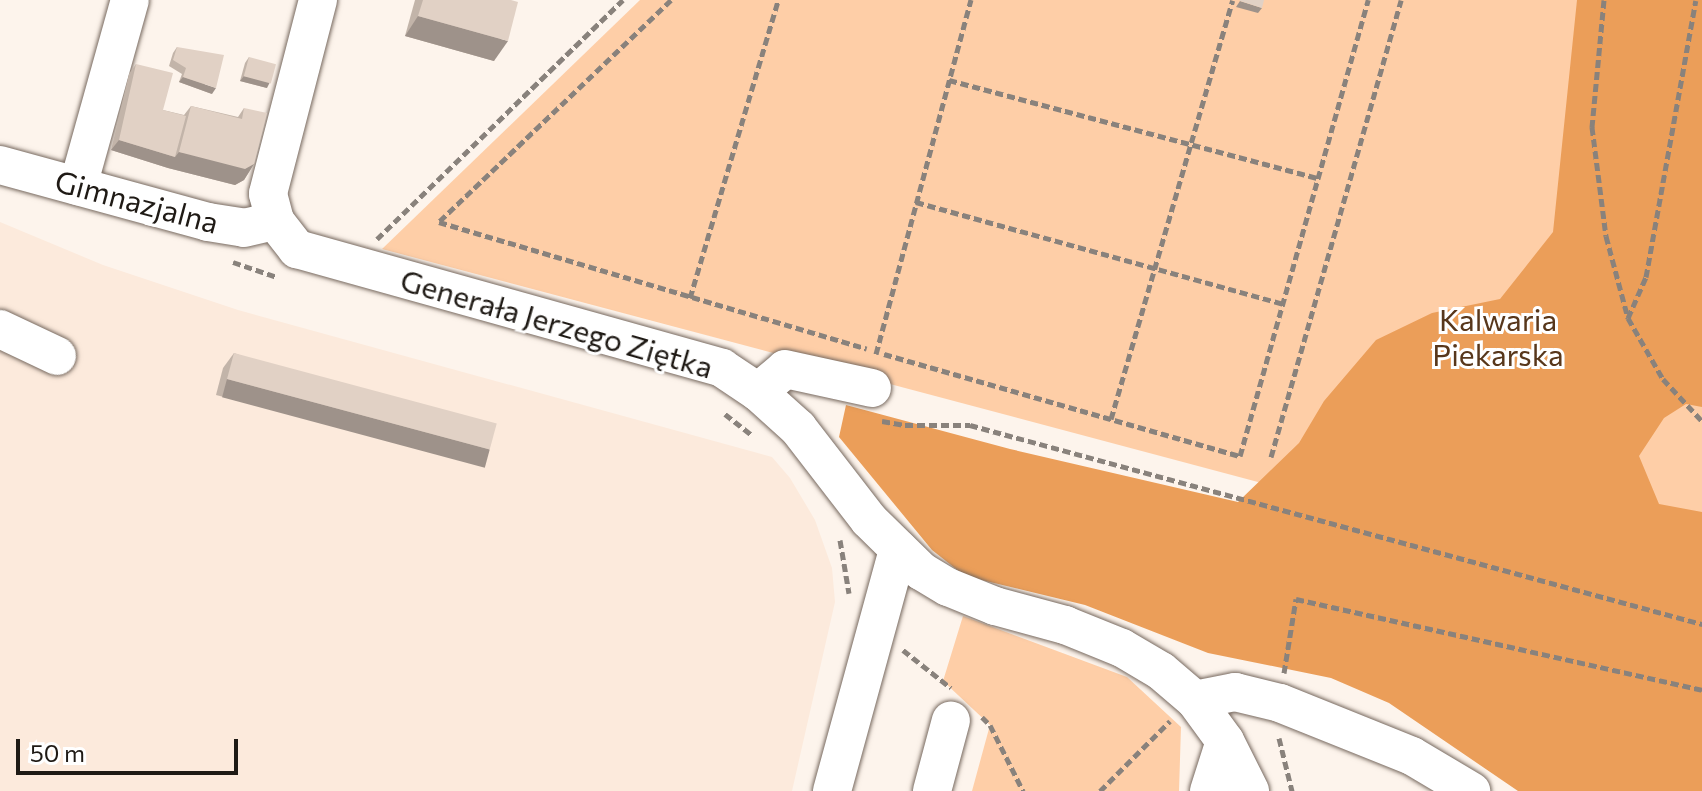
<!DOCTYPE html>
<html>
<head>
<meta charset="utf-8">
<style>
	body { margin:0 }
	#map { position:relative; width:1702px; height:791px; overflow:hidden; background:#fdf4ec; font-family:Commissioner,sans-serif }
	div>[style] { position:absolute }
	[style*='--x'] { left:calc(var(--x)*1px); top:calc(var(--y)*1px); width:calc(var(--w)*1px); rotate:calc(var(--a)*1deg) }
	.built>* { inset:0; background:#fceadc }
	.green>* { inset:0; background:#fecea7 }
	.forest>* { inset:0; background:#eb9e59 }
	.path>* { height:5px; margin-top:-2.5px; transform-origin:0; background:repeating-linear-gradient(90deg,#89827c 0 8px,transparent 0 12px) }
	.roads { filter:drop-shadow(0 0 2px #77695f) drop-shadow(0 0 2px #77695f) }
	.minor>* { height:38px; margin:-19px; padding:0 19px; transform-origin:19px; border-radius:19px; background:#fff }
	.wall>* { inset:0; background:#c2b4a9 }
	.shaded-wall>* { inset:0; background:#9e928a; transform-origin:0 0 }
	.building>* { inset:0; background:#e1d1c5; transform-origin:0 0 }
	span { translate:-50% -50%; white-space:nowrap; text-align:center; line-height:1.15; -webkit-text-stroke:6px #fff; paint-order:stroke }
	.street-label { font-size:30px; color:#1f1a15 }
	.park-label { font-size:30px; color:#58371b }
	.scale { position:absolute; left:16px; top:739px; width:222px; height:36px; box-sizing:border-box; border:4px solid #1f1a15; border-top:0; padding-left:10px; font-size:24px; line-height:28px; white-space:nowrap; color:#1f1a15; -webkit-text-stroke:6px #fff; paint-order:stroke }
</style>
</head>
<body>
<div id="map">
	<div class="built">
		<i style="clip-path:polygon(0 222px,103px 265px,238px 310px,772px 457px,790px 478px,815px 520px,832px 568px,835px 602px,792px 791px,0 791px)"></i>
	</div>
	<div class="green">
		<i style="clip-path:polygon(640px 0,1702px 0,1702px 600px,382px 249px)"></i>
		<i style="clip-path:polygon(963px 616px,1127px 677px,1181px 727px,1179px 791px,972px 791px,990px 725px,943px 681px)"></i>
	</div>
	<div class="forest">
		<i style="clip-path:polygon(1577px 0,1702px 0,1702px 407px,1686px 404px,1664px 418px,1639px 456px,1659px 504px,1702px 512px,1702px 791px,1518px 791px,1389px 703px,1331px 678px,1208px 653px,1085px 605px,965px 576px,932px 550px,839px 437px,846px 405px,1010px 449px,1238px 502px,1299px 443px,1324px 401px,1376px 340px,1432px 313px,1500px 299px,1553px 232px)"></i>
	</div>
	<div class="path">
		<i style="--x:671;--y:0;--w:321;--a:136.3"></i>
		<i style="--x:439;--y:222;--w:446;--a:16.5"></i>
		<i style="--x:1604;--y:0;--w:128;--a:95.4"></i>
		<i style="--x:1592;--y:127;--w:110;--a:82.7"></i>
		<i style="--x:1606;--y:236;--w:85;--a:75"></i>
		<i style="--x:1628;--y:318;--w:70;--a:60.2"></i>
		<i style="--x:1663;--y:379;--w:57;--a:47.1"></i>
		<i style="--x:949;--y:80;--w:382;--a:14.9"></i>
		<i style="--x:916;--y:202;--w:381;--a:15.5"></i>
		<i style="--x:377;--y:239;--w:343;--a:-44.2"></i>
		<i style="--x:233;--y:262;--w:46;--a:18.8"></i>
		<i style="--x:690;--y:298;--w:311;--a:-73.5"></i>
		<i style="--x:1628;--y:318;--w:45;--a:-66.3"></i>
		<i style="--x:1646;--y:277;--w:281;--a:-79.8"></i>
		<i style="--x:876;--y:354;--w:367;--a:-75"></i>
		<i style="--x:884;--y:354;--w:370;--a:16"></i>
		<i style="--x:1240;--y:456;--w:474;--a:-74.3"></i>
		<i style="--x:725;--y:414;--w:34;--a:38"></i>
		<i style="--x:1111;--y:419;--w:436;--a:-73.8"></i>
		<i style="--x:882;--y:421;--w:23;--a:10"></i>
		<i style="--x:905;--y:425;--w:65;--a:0"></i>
		<i style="--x:970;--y:425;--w:759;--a:15.21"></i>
		<i style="--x:1271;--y:457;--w:475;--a:-74.1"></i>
		<i style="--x:840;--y:540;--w:54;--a:80.4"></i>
		<i style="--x:903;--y:650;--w:61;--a:38.4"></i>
		<i style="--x:1284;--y:673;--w:75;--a:-80.8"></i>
		<i style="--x:1296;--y:599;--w:416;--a:12.6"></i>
		<i style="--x:982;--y:717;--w:11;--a:45"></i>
		<i style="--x:990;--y:725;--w:74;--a:63.4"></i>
		<i style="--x:1279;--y:738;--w:55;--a:76.2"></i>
		<i style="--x:1100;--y:791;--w:99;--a:-45"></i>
	</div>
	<div class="roads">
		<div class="minor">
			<i style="--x:318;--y:0;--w:200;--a:104.5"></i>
			<i style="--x:268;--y:194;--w:28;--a:75"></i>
			<i style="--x:275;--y:221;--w:36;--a:52"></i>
			<i style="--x:297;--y:249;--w:441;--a:15.6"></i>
			<i style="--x:722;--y:368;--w:43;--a:33.7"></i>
			<i style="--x:758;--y:392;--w:54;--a:42"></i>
			<i style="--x:798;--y:428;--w:116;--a:52.3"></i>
			<i style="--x:869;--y:520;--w:73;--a:44.4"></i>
			<i style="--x:921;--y:571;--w:31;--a:31"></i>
			<i style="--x:948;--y:587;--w:51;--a:22"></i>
			<i style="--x:995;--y:606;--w:73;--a:15.2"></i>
			<i style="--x:1065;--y:625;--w:61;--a:22"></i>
			<i style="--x:1122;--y:648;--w:45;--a:30.5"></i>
			<i style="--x:1161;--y:671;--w:45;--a:40.5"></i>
			<i style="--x:1195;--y:700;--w:51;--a:53.8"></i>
			<i style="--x:1225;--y:741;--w:56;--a:63.4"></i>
			<i style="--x:0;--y:165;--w:216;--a:15.3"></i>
			<i style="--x:208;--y:222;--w:36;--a:9"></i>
			<i style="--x:244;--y:228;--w:32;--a:-13"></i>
			<i style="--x:78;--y:186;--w:193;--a:-74.4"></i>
			<i style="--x:0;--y:329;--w:63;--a:25.3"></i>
			<i style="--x:758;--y:392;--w:35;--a:-40"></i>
			<i style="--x:785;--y:369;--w:89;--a:12.3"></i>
			<i style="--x:1195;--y:700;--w:41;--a:-11.3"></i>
			<i style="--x:1235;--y:692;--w:46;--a:13.7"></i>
			<i style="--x:1280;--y:703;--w:142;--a:21.9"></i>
			<i style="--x:1412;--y:756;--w:69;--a:30.7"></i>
			<i style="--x:832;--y:791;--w:251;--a:-74.7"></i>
			<i style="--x:932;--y:791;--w:73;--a:-75"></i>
			<i style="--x:1209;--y:791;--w:52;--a:-72.3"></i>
		</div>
	</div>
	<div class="wall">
		<i style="clip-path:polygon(415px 0,511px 0,494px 61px,405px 36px)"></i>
		<i style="clip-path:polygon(177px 47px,212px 94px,179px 82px,182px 74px,169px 66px,173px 53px)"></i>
		<i style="clip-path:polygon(249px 57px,267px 88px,240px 81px,245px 63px)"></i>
		<i style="clip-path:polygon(136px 64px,163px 110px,184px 115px,191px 106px,238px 117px,244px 108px,254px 164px,244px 180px,235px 185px,168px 168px,111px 150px,129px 74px)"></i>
		<i style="clip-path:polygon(234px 353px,490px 448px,479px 463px,216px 395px,223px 368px)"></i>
	</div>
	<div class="shaded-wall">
		<i style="clip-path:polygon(1240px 1px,1262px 8px,1258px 13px,1236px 7px)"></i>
		<i style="clip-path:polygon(418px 16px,508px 41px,494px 61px,405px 36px)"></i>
		<i style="clip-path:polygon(244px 76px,270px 82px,267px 88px,240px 81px)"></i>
		<i style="clip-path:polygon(183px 77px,216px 88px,212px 94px,179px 82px)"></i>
		<i style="clip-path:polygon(119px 140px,175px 157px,179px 152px,254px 164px,244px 180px,235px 185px,168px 168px,111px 150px)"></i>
		<i style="left:227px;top:379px;width:272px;height:19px;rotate:15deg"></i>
	</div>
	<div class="building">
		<i style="clip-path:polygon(423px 0,511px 0,518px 2px,508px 41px,418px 16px)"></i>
		<i style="clip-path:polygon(1240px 0,1264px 0,1262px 8px,1240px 1px)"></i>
		<i style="clip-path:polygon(177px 47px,224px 55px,216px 88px,183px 77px,186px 68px,173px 60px)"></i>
		<i style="left:249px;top:57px;width:28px;height:20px;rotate:15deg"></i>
		<i style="clip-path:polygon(136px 64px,173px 73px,163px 110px,186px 116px,175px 157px,119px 140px)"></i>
		<i style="clip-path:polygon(191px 106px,242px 119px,244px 108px,267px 113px,254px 164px,245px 169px,179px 152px)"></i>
		<i style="left:234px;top:353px;width:272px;height:27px;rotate:15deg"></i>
	</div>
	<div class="street-label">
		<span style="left:137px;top:201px;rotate:15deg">Gimnazjalna</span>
		<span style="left:557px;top:323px;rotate:16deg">Generała Jerzego Ziętka</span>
	</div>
	<div class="park-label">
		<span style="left:1498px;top:336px">Kalwaria<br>Piekarska</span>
	</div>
	<div class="scale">50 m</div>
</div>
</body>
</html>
